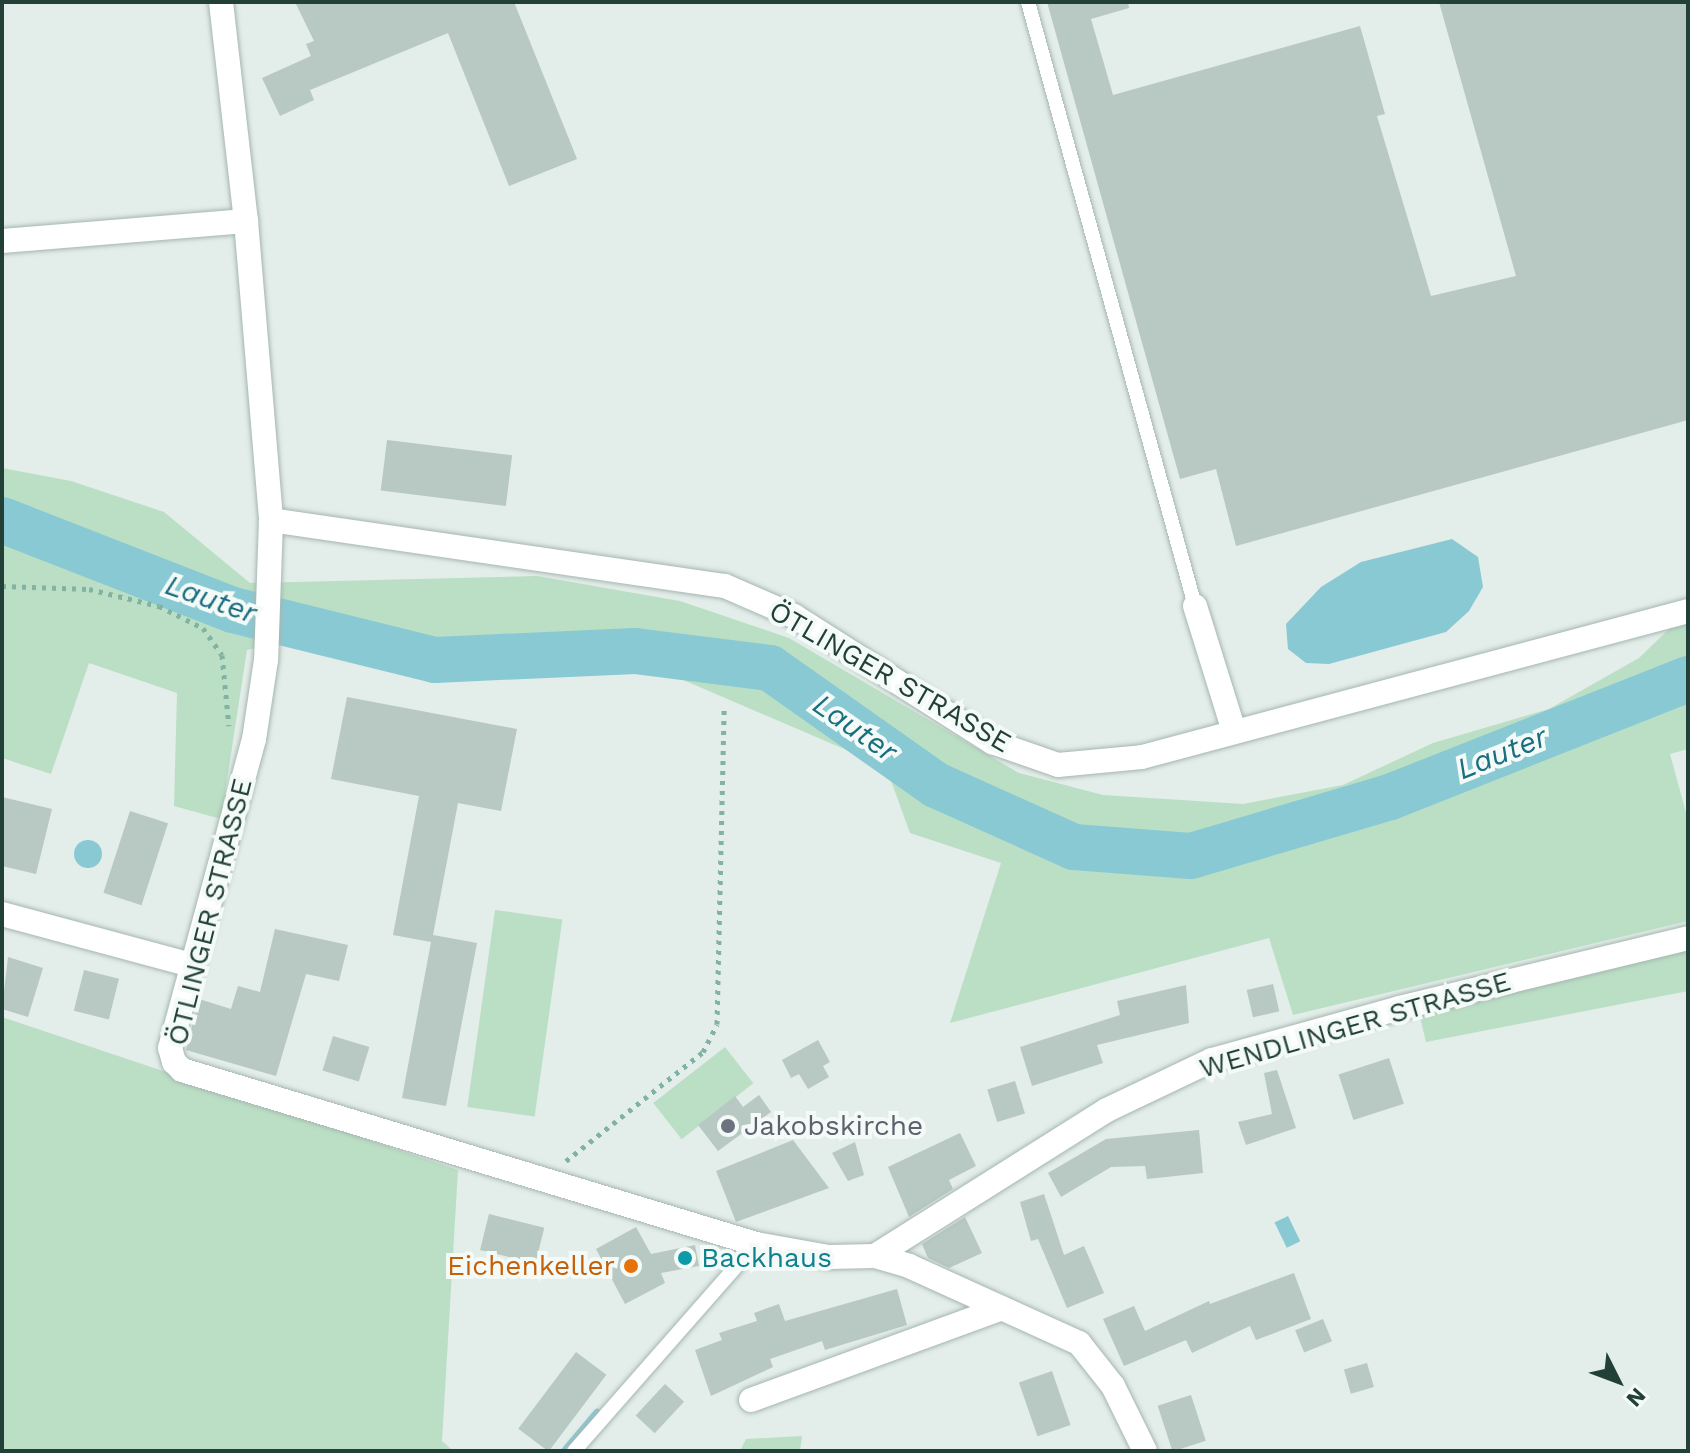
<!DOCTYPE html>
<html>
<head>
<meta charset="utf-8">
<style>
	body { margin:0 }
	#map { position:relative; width:1690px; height:1453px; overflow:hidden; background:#e3ede9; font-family:"Work Sans",sans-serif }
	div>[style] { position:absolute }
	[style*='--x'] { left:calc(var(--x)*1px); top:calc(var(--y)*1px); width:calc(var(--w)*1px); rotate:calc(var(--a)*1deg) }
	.green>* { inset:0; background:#bbdfc5; transform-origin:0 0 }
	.water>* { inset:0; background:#89c9d4; transform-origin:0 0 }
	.round { border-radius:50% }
	.stream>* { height:8px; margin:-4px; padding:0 4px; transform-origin:4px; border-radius:4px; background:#89c9d4 }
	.river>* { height:46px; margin:-23px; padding:0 23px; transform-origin:23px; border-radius:23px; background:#89c9d4 }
	.building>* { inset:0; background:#b8c8c2; transform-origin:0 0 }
	.path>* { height:5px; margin-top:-2.5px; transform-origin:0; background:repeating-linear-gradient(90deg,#82b2a3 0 4px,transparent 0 10px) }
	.roads { filter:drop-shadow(0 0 2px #a5b6b0) drop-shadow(0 0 2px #a5b6b0) }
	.service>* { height:14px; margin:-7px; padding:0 7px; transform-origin:7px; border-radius:7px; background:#fff }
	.minor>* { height:24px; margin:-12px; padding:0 12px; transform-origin:12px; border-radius:12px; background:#fff }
	.dots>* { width:22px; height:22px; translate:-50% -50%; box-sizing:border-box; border:4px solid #f4faf7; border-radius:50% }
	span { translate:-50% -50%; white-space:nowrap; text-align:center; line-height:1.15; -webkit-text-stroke:8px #f4faf7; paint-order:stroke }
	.street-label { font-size:28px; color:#224037 }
	.worship-label { font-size:28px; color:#5b616d }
	.left { translate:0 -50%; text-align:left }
	.culture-label { font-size:28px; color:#0d838f }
	.food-label { font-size:28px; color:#c56008 }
	.right { translate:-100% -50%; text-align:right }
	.water-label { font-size:30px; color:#196e7f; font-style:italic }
	.frame { position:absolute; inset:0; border:4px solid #224037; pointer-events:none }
	.north { position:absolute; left:1578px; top:1341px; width:80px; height:80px; -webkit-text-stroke:6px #f4faf7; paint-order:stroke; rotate:132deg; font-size:22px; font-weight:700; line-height:32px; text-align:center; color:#224037 }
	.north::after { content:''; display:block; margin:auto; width:28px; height:36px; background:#224037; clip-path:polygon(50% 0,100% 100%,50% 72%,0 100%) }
</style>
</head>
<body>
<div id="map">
	<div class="green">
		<i style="clip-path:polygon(2px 468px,71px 481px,164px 512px,250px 583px,537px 576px,680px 601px,789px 638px,1019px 773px,1103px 795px,1243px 804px,1343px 785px,1433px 743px,1549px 709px,1639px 658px,1672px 626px,1688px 622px,1688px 749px,1670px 754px,1688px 820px,1688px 921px,1293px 1015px,1269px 938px,950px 1023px,1001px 863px,910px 833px,886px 767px,667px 673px,495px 678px,288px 641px,247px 650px,221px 819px,174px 806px,177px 693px,89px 663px,51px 774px,2px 758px)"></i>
		<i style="left:495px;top:910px;width:68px;height:199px;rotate:8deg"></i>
		<i style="clip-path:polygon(1688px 945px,1688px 991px,1426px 1042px,1418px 1009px)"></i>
		<i style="clip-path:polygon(2px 1017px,458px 1170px,442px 1441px,453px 1451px,2px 1451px)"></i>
		<i style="left:725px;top:1047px;width:46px;height:91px;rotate:52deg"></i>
		<i style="clip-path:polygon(802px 1436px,800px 1451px,740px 1451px,746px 1439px)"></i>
	</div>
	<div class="water">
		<i style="clip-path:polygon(1452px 539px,1478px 557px,1483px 587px,1469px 611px,1446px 632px,1329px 664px,1306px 663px,1288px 649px,1286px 624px,1321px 587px,1361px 562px)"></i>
		<i class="round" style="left:74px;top:840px;width:28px;height:28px"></i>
		<i style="left:1288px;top:1216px;width:28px;height:15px;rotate:64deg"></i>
	</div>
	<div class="stream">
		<i style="--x:565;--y:1451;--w:50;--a:-49.9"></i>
	</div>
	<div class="river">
		<i style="--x:2;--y:520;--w:248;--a:21.3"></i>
		<i style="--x:233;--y:610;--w:208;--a:13.9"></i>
		<i style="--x:435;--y:660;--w:200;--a:-2.6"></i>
		<i style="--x:635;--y:651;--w:136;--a:7.2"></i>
		<i style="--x:770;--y:668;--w:203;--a:35.2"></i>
		<i style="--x:936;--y:785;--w:151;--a:24.2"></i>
		<i style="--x:1074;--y:847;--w:117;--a:4.4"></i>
		<i style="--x:1191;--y:856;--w:208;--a:-16.5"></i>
		<i style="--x:1390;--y:797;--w:321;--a:-21.6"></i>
	</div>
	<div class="building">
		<i style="clip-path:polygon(295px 2px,514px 2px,577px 159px,509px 186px,448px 33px,310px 90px,314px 100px,280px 116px,262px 78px,311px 56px,306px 44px,314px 41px)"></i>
		<i style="clip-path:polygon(1047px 2px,1128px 2px,1129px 8px,1091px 19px,1113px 95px,1360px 26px,1385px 114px,1377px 116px,1431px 296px,1516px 276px,1439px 2px,1688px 2px,1688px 420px,1236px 546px,1216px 469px,1180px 479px)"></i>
		<i style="left:387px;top:440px;width:126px;height:51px;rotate:7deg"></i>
		<i style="clip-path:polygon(347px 697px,517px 729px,501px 811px,458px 803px,433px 935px,477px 943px,446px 1106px,402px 1098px,431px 942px,393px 935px,419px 796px,331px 779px)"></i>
		<i style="clip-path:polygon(2px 797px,52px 809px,36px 874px,2px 866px)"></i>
		<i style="left:130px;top:811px;width:40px;height:86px;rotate:18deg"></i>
		<i style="clip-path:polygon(275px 929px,348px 945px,339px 981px,306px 974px,276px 1076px,186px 1050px,199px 999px,231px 1009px,238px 986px,260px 992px)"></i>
		<i style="clip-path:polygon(8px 957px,43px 968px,28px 1017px,2px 1009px)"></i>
		<i style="left:84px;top:970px;width:36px;height:42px;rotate:14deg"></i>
		<i style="left:1273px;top:984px;width:28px;height:27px;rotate:77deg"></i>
		<i style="clip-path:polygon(1186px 985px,1189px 1023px,1097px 1045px,1103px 1063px,1032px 1086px,1020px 1047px,1120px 1015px,1117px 1001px)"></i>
		<i style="left:333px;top:1036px;width:38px;height:36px;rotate:17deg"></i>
		<i style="clip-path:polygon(818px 1040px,830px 1062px,823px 1066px,829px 1077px,808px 1089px,799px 1074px,791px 1078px,782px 1060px)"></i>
		<i style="left:1389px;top:1058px;width:48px;height:53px;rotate:72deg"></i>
		<i style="clip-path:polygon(1277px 1070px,1296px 1128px,1246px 1145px,1238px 1122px,1272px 1114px,1264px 1073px)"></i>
		<i style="left:1015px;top:1081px;width:34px;height:29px;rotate:73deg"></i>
		<i style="clip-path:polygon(759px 1095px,771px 1112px,718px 1151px,698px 1125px,735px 1096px,743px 1107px)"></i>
		<i style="clip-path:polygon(1199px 1130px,1203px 1173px,1147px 1179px,1145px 1166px,1111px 1167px,1061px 1197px,1048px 1173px,1106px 1139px)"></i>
		<i style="clip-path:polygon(960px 1133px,976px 1166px,949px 1180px,953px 1189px,909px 1217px,888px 1167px)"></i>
		<i style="clip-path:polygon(793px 1140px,829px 1188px,736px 1222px,716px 1171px)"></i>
		<i style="clip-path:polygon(855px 1142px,864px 1175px,848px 1181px,832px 1153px)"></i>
		<i style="clip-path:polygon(1044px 1194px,1064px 1255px,1084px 1246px,1104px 1293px,1067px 1308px,1038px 1239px,1031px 1241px,1020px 1202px)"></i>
		<i style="left:489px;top:1214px;width:57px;height:37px;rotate:14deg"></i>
		<i style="clip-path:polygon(965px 1217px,982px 1253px,949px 1268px,928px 1258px,922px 1244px)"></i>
		<i style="clip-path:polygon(636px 1227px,651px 1254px,695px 1245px,699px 1266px,661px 1273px,665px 1283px,625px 1304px,596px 1249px)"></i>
		<i style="clip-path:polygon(1294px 1273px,1311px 1319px,1256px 1340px,1250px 1326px,1192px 1353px,1186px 1340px,1124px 1366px,1103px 1319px,1134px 1306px,1145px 1331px,1209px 1301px,1210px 1304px)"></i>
		<i style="clip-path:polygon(897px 1289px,907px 1325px,825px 1350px,822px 1341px,770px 1359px,773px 1367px,711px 1396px,695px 1350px,722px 1340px,719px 1333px,757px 1321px,754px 1313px,779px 1304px,785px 1321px)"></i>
		<i style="left:1323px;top:1319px;width:24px;height:30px;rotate:68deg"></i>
		<i style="left:576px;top:1352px;width:38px;height:96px;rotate:37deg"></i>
		<i style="left:1367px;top:1363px;width:25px;height:24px;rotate:74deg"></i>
		<i style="left:1052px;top:1371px;width:57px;height:35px;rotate:71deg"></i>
		<i style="left:665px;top:1384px;width:26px;height:43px;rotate:43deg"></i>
		<i style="left:1191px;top:1395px;width:48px;height:35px;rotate:72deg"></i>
	</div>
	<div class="path">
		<i style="--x:2;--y:586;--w:87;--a:2"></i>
		<i style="--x:89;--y:589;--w:72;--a:13.7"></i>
		<i style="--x:159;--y:606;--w:49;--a:26.6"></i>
		<i style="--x:203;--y:628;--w:33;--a:55"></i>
		<i style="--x:222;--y:655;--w:71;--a:84.4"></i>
		<i style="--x:566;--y:1161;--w:175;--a:-38.5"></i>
		<i style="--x:703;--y:1052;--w:31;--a:-63"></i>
		<i style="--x:717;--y:1024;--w:316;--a:-88.7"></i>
	</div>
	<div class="roads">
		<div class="service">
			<i style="--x:1028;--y:2;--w:627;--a:74.54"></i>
			<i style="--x:574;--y:1451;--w:276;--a:-48.7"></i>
		</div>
		<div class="minor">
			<i style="--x:221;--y:2;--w:220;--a:83.5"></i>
			<i style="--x:246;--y:221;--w:300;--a:85.2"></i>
			<i style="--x:271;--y:520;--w:140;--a:92"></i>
			<i style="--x:266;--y:660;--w:80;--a:98.6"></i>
			<i style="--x:254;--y:739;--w:320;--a:105.2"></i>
			<i style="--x:170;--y:1048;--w:15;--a:74"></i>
			<i style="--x:174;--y:1062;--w:11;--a:45"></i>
			<i style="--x:182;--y:1070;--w:600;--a:16.86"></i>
			<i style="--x:756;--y:1244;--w:74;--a:10.1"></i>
			<i style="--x:829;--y:1257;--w:46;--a:-1.2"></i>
			<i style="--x:875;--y:1256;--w:35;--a:16"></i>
			<i style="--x:909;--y:1266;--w:187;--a:24.4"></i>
			<i style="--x:1079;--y:1343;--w:55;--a:51.7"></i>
			<i style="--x:1113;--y:1386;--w:72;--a:63.8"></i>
			<i style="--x:2;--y:241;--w:245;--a:-4.7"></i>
			<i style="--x:271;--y:520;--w:459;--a:8.3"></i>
			<i style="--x:725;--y:586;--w:75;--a:23.5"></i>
			<i style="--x:794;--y:616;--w:235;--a:32.5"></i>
			<i style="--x:992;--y:742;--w:70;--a:19.2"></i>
			<i style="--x:1058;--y:765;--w:84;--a:-5.4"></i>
			<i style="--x:1142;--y:757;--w:565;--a:-14.97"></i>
			<i style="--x:1195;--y:606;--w:131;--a:72.7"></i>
			<i style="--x:2;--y:914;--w:196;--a:15.1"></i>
			<i style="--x:875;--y:1256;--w:274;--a:-32.2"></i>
			<i style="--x:1107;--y:1110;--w:116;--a:-25.5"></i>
			<i style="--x:1212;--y:1060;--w:194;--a:-15.5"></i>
			<i style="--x:1399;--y:1008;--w:297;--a:-13.6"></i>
			<i style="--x:751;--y:1400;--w:267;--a:-20.1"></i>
		</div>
	</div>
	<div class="dots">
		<i style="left:728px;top:1126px;background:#6b7280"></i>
		<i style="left:685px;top:1258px;background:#0f9aa8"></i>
		<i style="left:631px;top:1266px;background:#e8710a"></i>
	</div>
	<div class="street-label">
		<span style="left:890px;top:677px;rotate:30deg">ÖTLINGER STRASSE</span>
		<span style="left:210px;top:912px;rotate:-76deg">ÖTLINGER STRASSE</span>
		<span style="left:1355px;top:1025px;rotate:-16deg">WENDLINGER STRASSE</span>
	</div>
	<div class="worship-label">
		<span class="left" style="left:744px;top:1126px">Jakobskirche</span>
	</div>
	<div class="culture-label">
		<span class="left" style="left:701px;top:1258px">Backhaus</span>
	</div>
	<div class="food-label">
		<span class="right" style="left:615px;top:1266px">Eichenkeller</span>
	</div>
	<div class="water-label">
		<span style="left:211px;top:599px;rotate:19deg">Lauter</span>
		<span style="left:855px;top:728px;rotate:35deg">Lauter</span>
		<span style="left:1502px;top:753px;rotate:-22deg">Lauter</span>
	</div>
	<div class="frame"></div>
	<div class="north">N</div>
</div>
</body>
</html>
